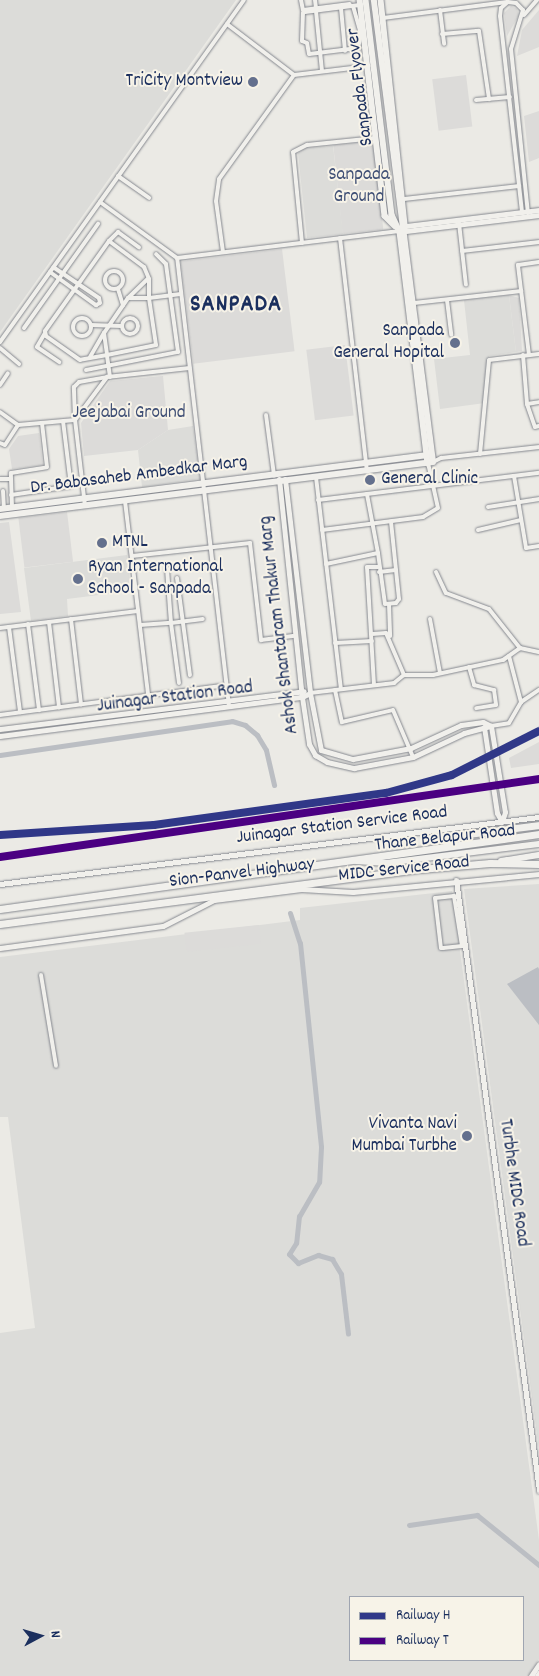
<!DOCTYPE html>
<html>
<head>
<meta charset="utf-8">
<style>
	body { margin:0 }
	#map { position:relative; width:539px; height:1676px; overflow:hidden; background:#ebeae5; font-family:Dekko,sans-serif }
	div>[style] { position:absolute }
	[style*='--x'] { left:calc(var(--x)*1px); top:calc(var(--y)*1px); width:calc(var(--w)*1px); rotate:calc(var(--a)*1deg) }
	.built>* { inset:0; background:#dcdcd9 }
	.green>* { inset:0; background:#dcdbd9; transform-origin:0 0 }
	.water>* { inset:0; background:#bbbec3 }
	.canal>* { height:5px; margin:-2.5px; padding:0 2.5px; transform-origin:2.5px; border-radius:2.5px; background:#bbbec3 }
	.roads { filter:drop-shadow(0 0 1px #85888f) drop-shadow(0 0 1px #85888f) }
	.minor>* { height:4px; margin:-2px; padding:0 2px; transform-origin:2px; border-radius:2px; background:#f1f0ec }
	.minor>.ring { margin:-2px; padding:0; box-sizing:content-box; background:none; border:4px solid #f1f0ec; border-radius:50% }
	.tertiary>* { height:5px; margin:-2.5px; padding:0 2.5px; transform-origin:2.5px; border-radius:2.5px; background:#f1f0ec }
	.secondary>* { height:5.5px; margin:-2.75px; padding:0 2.75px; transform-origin:2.75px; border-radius:2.75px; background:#f1f0ec }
	.primary>* { height:6px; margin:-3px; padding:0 3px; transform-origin:3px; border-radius:3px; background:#f1f0ec }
	.motorway>* { height:7px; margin:-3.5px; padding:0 3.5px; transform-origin:3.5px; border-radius:3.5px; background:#f1f0ec }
	.rail-1>* { height:8px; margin:-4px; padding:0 4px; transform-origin:4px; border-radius:4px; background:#303888 }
	.rail-2>* { height:8px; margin:-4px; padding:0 4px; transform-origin:4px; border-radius:4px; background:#4b0082 }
	.dots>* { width:14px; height:14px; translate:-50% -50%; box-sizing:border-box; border:2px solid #f7f3e8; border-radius:50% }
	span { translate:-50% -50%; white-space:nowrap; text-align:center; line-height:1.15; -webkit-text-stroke:4px #f7f3e8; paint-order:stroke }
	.poi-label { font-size:19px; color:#1b2f5e }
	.right { translate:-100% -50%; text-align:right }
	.left { translate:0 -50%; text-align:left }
	.street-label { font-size:19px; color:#1b2f5e }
	.park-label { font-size:19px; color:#3f4f75 }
	.district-label { font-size:24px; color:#1b2f5e; font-weight:700; letter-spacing:1px }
	.legend { position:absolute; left:349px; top:1596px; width:175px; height:65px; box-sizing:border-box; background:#f7f3e8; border:1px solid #9fa5b1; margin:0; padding:6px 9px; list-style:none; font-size:15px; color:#1b2f5e }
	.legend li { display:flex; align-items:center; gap:10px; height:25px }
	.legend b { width:25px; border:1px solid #9fa5b1 }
	.north { position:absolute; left:15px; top:1611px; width:50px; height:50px; -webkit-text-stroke:4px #f7f3e8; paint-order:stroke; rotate:84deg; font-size:14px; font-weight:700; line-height:20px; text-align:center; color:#1b2f5e }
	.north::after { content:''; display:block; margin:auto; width:18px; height:22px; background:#1b2f5e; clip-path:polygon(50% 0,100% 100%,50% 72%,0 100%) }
</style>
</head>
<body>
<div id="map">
	<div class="built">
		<i style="clip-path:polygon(0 0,236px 0,0 332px)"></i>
		<i style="clip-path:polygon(333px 146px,343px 234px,307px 238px,298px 153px,305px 148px)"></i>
		<i style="clip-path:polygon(509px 295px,516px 352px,489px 356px,485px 403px,440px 409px,434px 359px,470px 355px,464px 300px)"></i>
		<i style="clip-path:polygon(193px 426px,200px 479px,142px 487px,138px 450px,168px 430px)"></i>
		<i style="clip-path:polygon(127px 555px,131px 591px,67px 599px,68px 616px,31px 621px,24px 568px)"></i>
		<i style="clip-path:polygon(539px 884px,539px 1450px,464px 889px)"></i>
		<i style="clip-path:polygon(evenodd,452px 891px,539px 1540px,539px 1659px,528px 1676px,0 1676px,0 1333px,35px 1328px,8px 1117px,0 1117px,0 957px,300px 920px,300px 908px,452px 891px,350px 1597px,523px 1597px,523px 1660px,350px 1660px,350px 1597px)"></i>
	</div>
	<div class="green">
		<i style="clip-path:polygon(511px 6px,517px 9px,519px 15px,507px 36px,504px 13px)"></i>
		<i style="clip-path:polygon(539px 10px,539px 47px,517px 56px,522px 30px)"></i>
		<i style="left:466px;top:75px;width:52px;height:34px;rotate:83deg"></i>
		<i style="clip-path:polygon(539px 111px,539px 158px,529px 162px,524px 116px)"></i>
		<i style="left:374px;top:141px;width:89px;height:41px;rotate:84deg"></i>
		<i style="left:282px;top:249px;width:103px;height:102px;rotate:83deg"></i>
		<i style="clip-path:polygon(509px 295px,519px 298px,522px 351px,516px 352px)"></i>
		<i style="left:345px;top:345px;width:71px;height:39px;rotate:83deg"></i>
		<i style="clip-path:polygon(163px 376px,168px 430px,138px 450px,84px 456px,81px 423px,110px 381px)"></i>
		<i style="clip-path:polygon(39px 433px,43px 465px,12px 469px,9px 449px,18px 436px)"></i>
		<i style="left:67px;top:512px;width:50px;height:49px;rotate:83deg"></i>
		<i style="clip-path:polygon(9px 522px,21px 612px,0 614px,0 523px)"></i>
		<i style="clip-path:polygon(539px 742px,539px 764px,511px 768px,509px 758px)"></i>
		<i style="left:259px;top:925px;width:19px;height:75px;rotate:84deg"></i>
	</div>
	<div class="water">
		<i style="clip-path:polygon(538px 967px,539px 969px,539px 1025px,507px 984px)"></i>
	</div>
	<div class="canal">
		<i style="--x:0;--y:755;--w:234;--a:-8.3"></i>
		<i style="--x:232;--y:721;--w:14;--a:17"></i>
		<i style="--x:245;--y:725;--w:16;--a:40"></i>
		<i style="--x:257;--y:735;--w:17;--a:59"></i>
		<i style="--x:266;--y:750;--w:36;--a:77"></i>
		<i style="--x:290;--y:913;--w:32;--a:72"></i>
		<i style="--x:300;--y:943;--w:205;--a:84.1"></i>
		<i style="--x:321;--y:1147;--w:35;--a:93"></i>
		<i style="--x:319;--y:1182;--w:39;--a:120"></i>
		<i style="--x:299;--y:1216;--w:27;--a:96"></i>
		<i style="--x:296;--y:1243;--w:13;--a:122"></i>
		<i style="--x:289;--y:1254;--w:13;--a:45"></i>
		<i style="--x:298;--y:1263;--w:22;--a:-22"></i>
		<i style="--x:318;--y:1255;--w:15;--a:16"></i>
		<i style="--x:332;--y:1259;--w:17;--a:59"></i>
		<i style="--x:341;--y:1274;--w:60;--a:83.3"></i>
		<i style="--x:409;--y:1525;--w:69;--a:-8.4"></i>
		<i style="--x:477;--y:1515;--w:80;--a:38.9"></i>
	</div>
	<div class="roads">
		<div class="minor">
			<i style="--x:301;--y:0;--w:10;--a:79"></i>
			<i style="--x:303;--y:10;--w:47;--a:-7.3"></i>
			<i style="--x:315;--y:0;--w:8;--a:83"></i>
			<i style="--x:353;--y:6;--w:29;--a:74"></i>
			<i style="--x:361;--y:34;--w:14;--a:102"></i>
			<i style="--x:358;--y:48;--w:49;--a:173"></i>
			<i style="--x:309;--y:54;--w:11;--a:-100"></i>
			<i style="--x:307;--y:43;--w:5;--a:-158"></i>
			<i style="--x:302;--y:41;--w:28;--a:-88"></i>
			<i style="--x:303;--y:13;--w:2;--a:-27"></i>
			<i style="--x:305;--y:12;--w:55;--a:-7.3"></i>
			<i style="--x:341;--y:8;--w:43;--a:84.7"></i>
			<i style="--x:440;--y:10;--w:34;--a:83"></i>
			<i style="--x:316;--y:11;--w:60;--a:84.3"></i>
			<i style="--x:524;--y:15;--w:20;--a:-49"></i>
			<i style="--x:383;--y:18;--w:125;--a:-7.4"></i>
			<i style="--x:227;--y:24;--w:84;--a:37.3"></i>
			<i style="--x:442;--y:34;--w:37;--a:-5"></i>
			<i style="--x:479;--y:31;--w:69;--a:81.6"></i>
			<i style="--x:476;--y:100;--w:34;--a:-5"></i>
			<i style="--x:118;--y:176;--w:38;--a:35"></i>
			<i style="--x:404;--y:199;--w:116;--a:-6.4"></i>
			<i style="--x:100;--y:202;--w:95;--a:36"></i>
			<i style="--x:522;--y:212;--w:197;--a:-96.4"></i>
			<i style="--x:500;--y:16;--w:8;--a:-83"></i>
			<i style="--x:501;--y:8;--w:9;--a:-41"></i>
			<i style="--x:508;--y:2;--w:8;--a:7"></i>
			<i style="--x:516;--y:3;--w:10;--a:45"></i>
			<i style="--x:523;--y:10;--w:41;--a:107.1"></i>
			<i style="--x:511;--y:49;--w:165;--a:84.1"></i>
			<i style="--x:459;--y:223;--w:62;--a:83.6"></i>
			<i style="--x:340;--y:238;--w:235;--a:83.4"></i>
			<i style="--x:109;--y:241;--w:44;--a:36.6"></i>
			<i style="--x:144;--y:267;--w:13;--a:67"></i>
			<i style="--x:149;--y:279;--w:19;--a:90"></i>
			<i style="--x:149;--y:298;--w:21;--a:180"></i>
			<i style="--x:128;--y:298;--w:42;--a:124.4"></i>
			<i style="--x:104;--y:333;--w:22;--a:82"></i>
			<i style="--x:107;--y:355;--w:27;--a:170"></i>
			<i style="--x:80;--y:360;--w:42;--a:-144.8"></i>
			<i style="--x:46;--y:336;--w:5;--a:-101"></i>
			<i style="--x:45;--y:331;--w:110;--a:-54.6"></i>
			<i style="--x:109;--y:241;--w:13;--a:-45"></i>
			<i style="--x:118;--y:232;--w:26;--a:36"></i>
			<i style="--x:302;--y:243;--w:91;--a:-95.6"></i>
			<i style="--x:293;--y:152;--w:16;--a:-27"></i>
			<i style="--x:307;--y:145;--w:69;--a:-5.8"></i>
			<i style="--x:462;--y:251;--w:78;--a:-6.7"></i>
			<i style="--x:223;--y:252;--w:51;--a:-97.8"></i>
			<i style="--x:216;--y:201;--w:22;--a:-82"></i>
			<i style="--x:219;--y:179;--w:128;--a:-54.2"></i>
			<i style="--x:294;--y:75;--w:75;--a:-6.9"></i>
			<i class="ring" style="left:105px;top:271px;width:14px;height:14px"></i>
			<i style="--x:50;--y:272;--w:57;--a:35.7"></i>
			<i style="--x:96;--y:305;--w:4;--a:-27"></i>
			<i style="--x:100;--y:303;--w:5;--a:-101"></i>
			<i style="--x:99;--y:298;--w:55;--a:-146"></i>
			<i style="--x:118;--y:289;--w:17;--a:73"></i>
			<i style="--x:128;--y:298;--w:28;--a:-44"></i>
			<i style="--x:447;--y:300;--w:35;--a:83"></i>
			<i style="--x:414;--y:303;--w:108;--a:-6.4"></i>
			<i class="ring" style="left:122px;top:318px;width:12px;height:12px"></i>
			<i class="ring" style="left:73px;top:318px;width:14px;height:14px"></i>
			<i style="--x:91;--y:325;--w:30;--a:2"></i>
			<i style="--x:24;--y:328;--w:128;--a:-54.6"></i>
			<i style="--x:45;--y:333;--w:16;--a:120"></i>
			<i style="--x:37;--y:347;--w:27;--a:34"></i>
			<i style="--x:0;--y:342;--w:420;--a:-54.5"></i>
			<i style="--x:0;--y:348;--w:25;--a:40"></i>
			<i style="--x:523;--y:355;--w:49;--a:85.3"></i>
			<i style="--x:527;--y:404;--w:24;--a:71"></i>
			<i style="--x:535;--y:427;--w:4;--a:-14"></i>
			<i style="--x:529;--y:355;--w:91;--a:-97"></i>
			<i style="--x:518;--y:265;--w:21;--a:-8"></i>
			<i style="--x:90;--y:357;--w:28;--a:-60"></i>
			<i style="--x:86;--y:370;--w:94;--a:-11.1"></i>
			<i style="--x:178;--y:352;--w:89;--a:-97.8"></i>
			<i style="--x:166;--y:264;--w:14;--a:-135"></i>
			<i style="--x:110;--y:377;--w:22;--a:-98"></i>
			<i style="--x:107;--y:355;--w:50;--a:-11.5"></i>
			<i style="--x:156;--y:345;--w:48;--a:-98.5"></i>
			<i style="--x:149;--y:298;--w:32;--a:-7"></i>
			<i style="--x:0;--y:385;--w:14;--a:-56"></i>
			<i style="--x:527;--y:404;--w:12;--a:-9"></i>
			<i style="--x:0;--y:412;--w:22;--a:36"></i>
			<i style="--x:18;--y:425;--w:57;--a:-5"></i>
			<i style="--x:75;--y:420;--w:33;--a:-92"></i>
			<i style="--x:74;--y:387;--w:7;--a:-45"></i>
			<i style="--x:79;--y:382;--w:28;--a:-10"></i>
			<i style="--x:266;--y:415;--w:61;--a:82.4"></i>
			<i style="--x:0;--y:443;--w:5;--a:22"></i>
			<i style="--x:5;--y:445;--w:24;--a:-57"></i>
			<i style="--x:480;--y:454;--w:94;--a:-84.5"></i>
			<i style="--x:489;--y:360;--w:50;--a:-6.8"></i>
			<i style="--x:433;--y:462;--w:9;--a:-27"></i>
			<i style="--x:441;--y:458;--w:99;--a:-6.4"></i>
			<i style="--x:514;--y:476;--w:73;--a:80.5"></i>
			<i style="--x:526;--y:548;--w:13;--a:-9"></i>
			<i style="--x:316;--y:477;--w:213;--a:83.3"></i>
			<i style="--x:0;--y:479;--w:10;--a:0"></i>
			<i style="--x:3;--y:491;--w:17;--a:87"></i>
			<i style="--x:11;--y:495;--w:61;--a:-8.5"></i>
			<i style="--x:71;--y:486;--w:65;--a:-97"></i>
			<i style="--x:318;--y:500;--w:223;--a:-7"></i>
			<i style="--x:125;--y:501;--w:195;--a:83.2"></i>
			<i style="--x:85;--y:506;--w:87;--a:-96.6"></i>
			<i style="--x:75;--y:420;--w:54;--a:-53.3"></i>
			<i style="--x:107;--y:377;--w:83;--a:-6.2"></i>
			<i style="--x:12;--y:507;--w:34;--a:-92"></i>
			<i style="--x:11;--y:473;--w:36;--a:-9"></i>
			<i style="--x:47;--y:467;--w:44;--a:-96.5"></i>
			<i style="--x:488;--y:507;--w:52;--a:-8.9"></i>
			<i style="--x:322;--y:530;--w:102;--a:-7.3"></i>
			<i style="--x:423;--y:517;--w:17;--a:-31"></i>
			<i style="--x:438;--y:508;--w:46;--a:-102.5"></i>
			<i style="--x:478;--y:530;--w:44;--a:-13.1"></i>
			<i style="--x:378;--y:553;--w:51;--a:82.2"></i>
			<i style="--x:385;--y:604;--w:11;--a:-5"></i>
			<i style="--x:396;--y:603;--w:5;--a:-53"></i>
			<i style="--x:399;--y:599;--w:78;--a:-95.9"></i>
			<i style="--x:132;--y:556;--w:119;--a:-6.3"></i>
			<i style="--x:250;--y:543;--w:98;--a:83.5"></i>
			<i style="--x:261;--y:640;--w:34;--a:-7"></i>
			<i style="--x:326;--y:564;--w:53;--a:-11.9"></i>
			<i style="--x:378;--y:553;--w:60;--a:-100.6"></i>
			<i style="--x:379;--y:572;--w:17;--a:-7"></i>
			<i style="--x:436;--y:572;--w:23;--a:65"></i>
			<i style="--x:446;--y:593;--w:46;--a:20.4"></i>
			<i style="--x:489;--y:609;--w:50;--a:51.5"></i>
			<i style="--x:177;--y:578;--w:98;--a:82.4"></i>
			<i style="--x:389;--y:604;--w:32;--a:88"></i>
			<i style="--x:71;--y:619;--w:86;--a:83.3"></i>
			<i style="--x:430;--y:619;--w:55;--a:79.5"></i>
			<i style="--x:49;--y:622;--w:86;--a:83.3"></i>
			<i style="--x:28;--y:624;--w:87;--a:82.7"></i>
			<i style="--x:140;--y:625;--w:31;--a:-4"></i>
			<i style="--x:171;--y:623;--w:55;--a:-94.2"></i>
			<i style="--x:9;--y:627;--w:86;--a:82.6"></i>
			<i style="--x:0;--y:628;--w:139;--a:-7"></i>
			<i style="--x:372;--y:634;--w:14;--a:-4"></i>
			<i style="--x:386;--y:633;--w:46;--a:66.8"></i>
			<i style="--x:335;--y:643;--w:37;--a:-3"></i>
			<i style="--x:509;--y:656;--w:48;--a:75.4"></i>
			<i style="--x:469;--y:667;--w:19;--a:74"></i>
			<i style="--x:474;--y:685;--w:21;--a:14"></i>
			<i style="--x:494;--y:690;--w:15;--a:82"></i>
			<i style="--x:496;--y:705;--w:20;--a:171"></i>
			<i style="--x:179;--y:683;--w:61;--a:-97.6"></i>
			<i style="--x:171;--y:623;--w:32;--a:-7"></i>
			<i style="--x:374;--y:685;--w:118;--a:-93.4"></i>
			<i style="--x:367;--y:567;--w:11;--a:0"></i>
			<i style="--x:335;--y:690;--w:33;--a:78"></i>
			<i style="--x:342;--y:722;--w:52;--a:-13.2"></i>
			<i style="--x:393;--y:710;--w:51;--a:66.9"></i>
			<i style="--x:310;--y:693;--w:85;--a:-6.8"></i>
			<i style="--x:394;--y:683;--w:13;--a:-39"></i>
			<i style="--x:404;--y:675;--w:29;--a:0"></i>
			<i style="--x:433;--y:675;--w:72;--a:-12.1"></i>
			<i style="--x:503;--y:660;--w:21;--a:-35"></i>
			<i style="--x:520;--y:648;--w:19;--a:12"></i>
			<i style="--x:229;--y:706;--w:451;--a:-96.6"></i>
			<i style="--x:177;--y:258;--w:224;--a:-6.9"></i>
			<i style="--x:0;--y:715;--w:229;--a:-7.5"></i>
			<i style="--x:491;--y:726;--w:18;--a:-9"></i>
			<i style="--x:509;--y:723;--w:24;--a:-60"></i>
			<i style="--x:521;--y:702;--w:22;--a:-34"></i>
			<i style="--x:462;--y:946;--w:51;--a:-99.1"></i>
			<i style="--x:454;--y:896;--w:19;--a:174"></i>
			<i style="--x:435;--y:898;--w:50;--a:83.2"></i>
			<i style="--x:441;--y:948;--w:2;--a:0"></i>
			<i style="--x:443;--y:948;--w:19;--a:-6"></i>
			<i style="--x:462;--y:946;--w:3;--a:-18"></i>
			<i style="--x:41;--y:975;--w:92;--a:80.6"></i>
		</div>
		<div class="tertiary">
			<i style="--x:406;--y:226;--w:134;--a:-6.9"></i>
			<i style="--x:406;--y:231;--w:134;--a:-6.9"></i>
			<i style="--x:279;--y:479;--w:219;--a:84"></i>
			<i style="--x:302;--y:697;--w:48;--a:81.5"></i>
			<i style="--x:309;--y:744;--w:13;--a:61"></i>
			<i style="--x:315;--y:755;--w:14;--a:30"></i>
			<i style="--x:327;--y:762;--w:28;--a:13"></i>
			<i style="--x:354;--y:768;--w:60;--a:-10.6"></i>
			<i style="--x:413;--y:757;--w:56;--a:-25.2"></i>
			<i style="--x:464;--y:733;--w:28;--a:-15"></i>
			<i style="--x:285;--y:479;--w:215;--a:83.3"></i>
			<i style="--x:310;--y:693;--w:58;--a:79.1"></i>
			<i style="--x:321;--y:750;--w:33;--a:16"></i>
			<i style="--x:353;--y:759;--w:59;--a:-10.7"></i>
			<i style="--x:411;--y:748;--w:55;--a:-24.7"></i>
			<i style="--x:461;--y:725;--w:22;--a:-8"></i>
			<i style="--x:483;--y:722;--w:9;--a:27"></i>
			<i style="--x:491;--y:726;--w:87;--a:80.8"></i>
			<i style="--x:505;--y:812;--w:10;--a:107"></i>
			<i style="--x:484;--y:727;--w:87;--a:81.4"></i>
			<i style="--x:497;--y:813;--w:10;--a:61"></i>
			<i style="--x:0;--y:729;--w:306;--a:-7.1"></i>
			<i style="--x:0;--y:736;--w:305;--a:-7.4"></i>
			<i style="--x:302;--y:697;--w:9;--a:-27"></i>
			<i style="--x:456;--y:880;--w:616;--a:82.25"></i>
			<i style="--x:0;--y:884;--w:543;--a:-7.09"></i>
			<i style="--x:0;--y:948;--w:164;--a:-7.7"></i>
			<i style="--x:163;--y:926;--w:57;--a:-27"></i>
			<i style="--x:214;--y:900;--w:88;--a:-7.2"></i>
			<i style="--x:301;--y:889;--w:52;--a:3.3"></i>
			<i style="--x:353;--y:892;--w:187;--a:-5.5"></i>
			<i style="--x:531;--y:1676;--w:14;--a:-56"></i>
			<i style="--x:537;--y:1676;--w:4;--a:-56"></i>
		</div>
		<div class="secondary">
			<i style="--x:360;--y:0;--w:217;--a:83.4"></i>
			<i style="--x:385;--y:216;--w:14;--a:45"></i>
			<i style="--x:366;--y:0;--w:217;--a:83.1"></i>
			<i style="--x:392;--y:215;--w:19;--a:65"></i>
			<i style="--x:400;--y:232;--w:233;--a:83.1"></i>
			<i style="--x:381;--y:0;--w:225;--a:83.9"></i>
			<i style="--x:0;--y:509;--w:433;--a:-7.2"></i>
			<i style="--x:0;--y:516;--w:436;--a:-7.1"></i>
			<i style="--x:433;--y:462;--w:466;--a:-97.3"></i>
		</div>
		<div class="primary">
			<i style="--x:356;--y:861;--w:30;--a:4"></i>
			<i style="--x:386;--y:863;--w:154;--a:-7.1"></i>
			<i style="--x:501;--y:861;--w:38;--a:-9"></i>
		</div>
		<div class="motorway">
			<i style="--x:446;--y:843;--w:24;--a:-22"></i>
			<i style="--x:468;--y:834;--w:72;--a:-7.2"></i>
			<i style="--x:0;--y:909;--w:544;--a:-7.92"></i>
			<i style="--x:0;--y:924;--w:424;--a:-7.5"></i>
			<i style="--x:420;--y:869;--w:70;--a:-4.9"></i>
			<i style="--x:490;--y:863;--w:49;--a:1.2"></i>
		</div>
	</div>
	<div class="rail-1">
		<i style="--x:0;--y:835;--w:154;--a:-3.7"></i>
		<i style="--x:154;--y:825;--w:234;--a:-7.9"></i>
		<i style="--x:386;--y:793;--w:68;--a:-15.3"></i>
		<i style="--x:452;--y:775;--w:97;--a:-26.8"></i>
	</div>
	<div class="rail-2">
		<i style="--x:0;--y:857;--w:545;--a:-8.23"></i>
	</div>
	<div class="dots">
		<i style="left:253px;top:82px;background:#64708d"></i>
		<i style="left:455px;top:343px;background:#64708d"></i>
		<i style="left:370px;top:480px;background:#64708d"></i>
		<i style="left:102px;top:543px;background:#64708d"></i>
		<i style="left:78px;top:579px;background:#64708d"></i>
		<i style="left:467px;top:1136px;background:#64708d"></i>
	</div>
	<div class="poi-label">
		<span class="right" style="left:243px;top:82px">TriCity Montview</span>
		<span class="right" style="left:444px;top:343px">Sanpada<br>General Hopital</span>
		<span class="left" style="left:381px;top:480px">General Clinic</span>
		<span class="left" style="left:112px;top:543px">MTNL</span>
		<span class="left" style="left:88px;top:579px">Ryan International<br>School - Sanpada</span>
		<span class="right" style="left:457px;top:1136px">Vivanta Navi<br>Mumbai Turbhe</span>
	</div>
	<div class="street-label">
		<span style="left:361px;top:87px;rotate:-97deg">Sanpada Flyover</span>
		<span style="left:139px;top:476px;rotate:-7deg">Dr. Babasaheb Ambedkar Marg</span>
		<span style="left:280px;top:625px;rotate:-97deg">Ashok Shantaram Thakur Marg</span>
		<span style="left:175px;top:698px;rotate:-7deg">Juinagar Station Road</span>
		<span style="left:342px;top:826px;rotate:-7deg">Juinagar Station Service Road</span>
		<span style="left:445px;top:839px;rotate:-6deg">Thane Belapur Road</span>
		<span style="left:404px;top:870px;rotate:-6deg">MIDC Service Road</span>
		<span style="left:242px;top:874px;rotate:-7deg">Sion-Panvel Highway</span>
		<span style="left:513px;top:1183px;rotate:82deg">Turbhe MIDC Road</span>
	</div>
	<div class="park-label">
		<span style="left:359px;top:187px">Sanpada<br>Ground</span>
		<span style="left:129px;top:414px">Jeejabai Ground</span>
	</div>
	<div class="district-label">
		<span style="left:236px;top:306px">SANPADA</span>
	</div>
	<ul class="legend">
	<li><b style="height:6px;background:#303888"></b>Railway H</li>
	<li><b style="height:6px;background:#4b0082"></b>Railway T</li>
	</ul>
	<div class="north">N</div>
</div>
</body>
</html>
